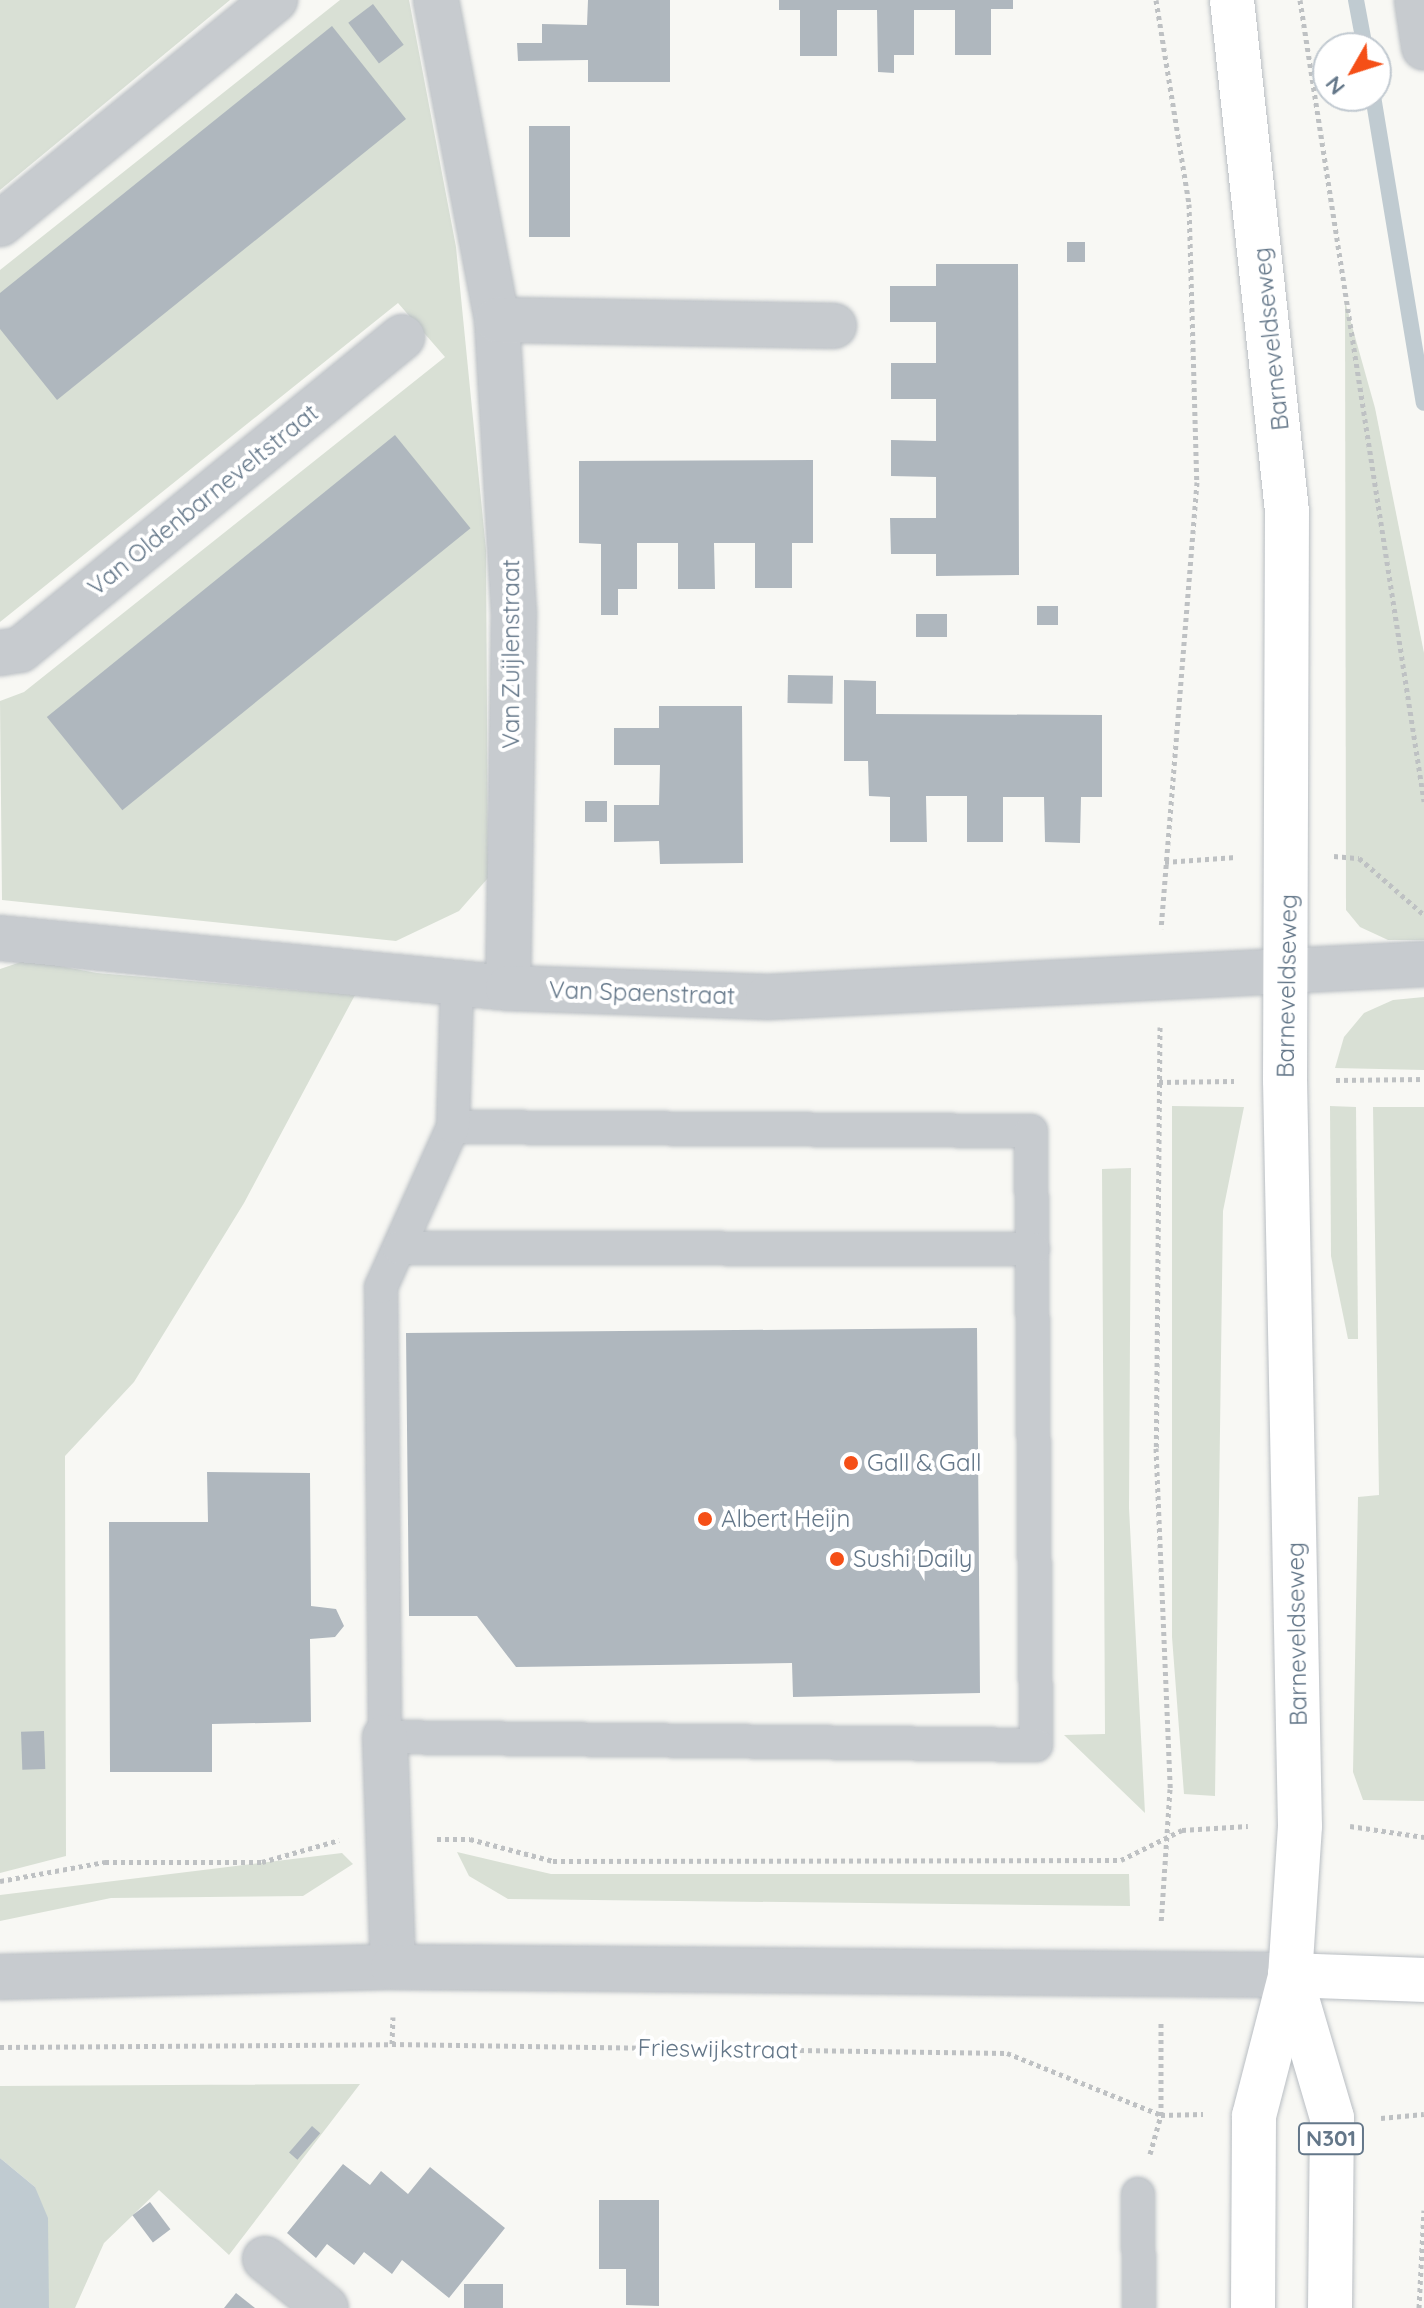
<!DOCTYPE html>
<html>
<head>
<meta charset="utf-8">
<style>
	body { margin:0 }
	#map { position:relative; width:1424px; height:2308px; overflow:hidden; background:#f8f8f4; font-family:Quicksand,sans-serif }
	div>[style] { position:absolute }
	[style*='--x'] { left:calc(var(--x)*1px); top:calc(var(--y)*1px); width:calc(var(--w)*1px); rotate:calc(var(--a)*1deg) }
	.green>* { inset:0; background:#d9e0d5 }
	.water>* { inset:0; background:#c0cbd1 }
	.stream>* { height:16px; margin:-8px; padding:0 8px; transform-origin:8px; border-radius:8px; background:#c0cbd1 }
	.building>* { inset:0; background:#afb7be; transform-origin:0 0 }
	.path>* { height:5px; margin-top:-2.5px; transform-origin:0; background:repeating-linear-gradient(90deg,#bec1c3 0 4px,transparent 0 8px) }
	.roads { filter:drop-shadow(0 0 2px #b9bec3) drop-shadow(0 0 2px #b9bec3) }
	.service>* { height:32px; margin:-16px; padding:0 16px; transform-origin:16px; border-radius:16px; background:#c7cbcf }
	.minor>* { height:44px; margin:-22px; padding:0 22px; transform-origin:22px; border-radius:22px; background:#c7cbcf }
	.tertiary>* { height:44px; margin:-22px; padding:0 22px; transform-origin:22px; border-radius:22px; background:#c7cbcf }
	.secondary>* { height:44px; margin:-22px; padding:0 22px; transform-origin:22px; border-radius:22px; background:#fff }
	.primary>* { height:44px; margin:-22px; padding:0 22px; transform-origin:22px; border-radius:22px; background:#fff }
	.dots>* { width:22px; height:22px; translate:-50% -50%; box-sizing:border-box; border:4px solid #fff; border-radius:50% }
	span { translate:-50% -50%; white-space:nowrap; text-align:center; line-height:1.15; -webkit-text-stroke:8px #fff; paint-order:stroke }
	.shield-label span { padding:2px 6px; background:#fff; border:2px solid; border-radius:6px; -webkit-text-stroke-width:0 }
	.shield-label { font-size:22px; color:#647789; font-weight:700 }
	.street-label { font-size:24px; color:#647789 }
	.poi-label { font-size:24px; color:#647789 }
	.left { translate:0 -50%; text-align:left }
	.north { position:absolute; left:1312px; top:32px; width:80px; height:80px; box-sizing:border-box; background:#fff; border:2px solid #c1c9d0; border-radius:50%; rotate:231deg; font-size:22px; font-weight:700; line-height:32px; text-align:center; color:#647789 }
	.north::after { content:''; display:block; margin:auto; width:28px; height:36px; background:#f54f17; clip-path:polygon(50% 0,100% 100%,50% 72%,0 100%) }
</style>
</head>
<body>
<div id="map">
	<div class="green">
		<i style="clip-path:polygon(0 0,230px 0,0 190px)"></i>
		<i style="clip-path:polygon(340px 0,409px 0,456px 247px,486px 550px,488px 878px,459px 911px,396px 941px,2px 900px,0 701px,24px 692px,445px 357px,398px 303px,0 622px,0 270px)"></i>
		<i style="clip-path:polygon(1345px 301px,1375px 408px,1424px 653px,1424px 940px,1388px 940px,1360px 927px,1346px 910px)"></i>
		<i style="clip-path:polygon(27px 960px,97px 973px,355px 995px,244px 1203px,134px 1382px,65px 1456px,66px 1856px,0 1873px,0 969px)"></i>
		<i style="clip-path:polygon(1424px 997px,1424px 1070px,1335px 1068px,1344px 1037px,1364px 1013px,1393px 1000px)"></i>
		<i style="clip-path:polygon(1172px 1106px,1244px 1107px,1223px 1211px,1215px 1796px,1184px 1794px,1172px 1637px)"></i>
		<i style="clip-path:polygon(1330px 1106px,1356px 1107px,1358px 1339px,1348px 1339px,1331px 1256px)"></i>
		<i style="clip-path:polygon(1373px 1107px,1424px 1107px,1424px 1801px,1363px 1800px,1353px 1772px,1358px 1497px,1379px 1495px)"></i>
		<i style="clip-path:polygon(1131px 1168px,1129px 1508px,1145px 1813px,1064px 1735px,1105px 1734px,1102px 1169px)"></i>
		<i style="clip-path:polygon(457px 1852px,551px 1874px,1129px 1874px,1130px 1906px,508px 1899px,469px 1876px)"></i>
		<i style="clip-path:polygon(342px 1853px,353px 1864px,303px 1896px,111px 1898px,0 1921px,0 1895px)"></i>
		<i style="clip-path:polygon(360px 2084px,229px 2255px,159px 2190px,104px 2243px,75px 2308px,49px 2308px,35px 2187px,0 2158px,0 2086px)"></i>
	</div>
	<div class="water">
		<i style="clip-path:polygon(0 2158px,35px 2187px,48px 2218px,49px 2308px,0 2308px)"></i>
	</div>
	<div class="stream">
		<i style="--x:1356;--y:0;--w:49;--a:79.4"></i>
		<i style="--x:1373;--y:96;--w:311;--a:80.6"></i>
	</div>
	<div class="building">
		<i style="clip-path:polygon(588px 0,670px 0,670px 82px,588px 82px,588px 60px,518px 61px,517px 43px,542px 43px,542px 24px,587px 25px)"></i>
		<i style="clip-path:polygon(779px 0,1013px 0,1013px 9px,991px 9px,991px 55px,955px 55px,955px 10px,914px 10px,914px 55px,894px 55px,894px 73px,878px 72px,877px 10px,837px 10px,837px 56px,800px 56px,800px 10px,779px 10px)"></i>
		<i style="left:373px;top:4px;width:51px;height:31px;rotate:53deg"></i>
		<i style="clip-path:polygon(332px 26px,406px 119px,57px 400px,0 329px,0 293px)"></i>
		<i style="left:529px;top:126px;width:41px;height:111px"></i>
		<i style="left:1085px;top:242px;width:20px;height:18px;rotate:90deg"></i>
		<i style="clip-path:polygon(936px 264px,1018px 264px,1019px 575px,936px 576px,936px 554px,891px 554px,890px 518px,936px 518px,936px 477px,891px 476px,891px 440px,936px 441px,936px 399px,891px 399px,891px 363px,936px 363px,936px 322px,890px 322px,890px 286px,936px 286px)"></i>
		<i style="left:395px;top:435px;width:120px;height:448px;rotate:51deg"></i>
		<i style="clip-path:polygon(813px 460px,813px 543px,792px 543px,792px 588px,755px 588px,755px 543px,714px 543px,715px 589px,678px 589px,678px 543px,637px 543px,637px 589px,618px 589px,618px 615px,601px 615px,601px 544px,579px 543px,579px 461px)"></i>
		<i style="left:1037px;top:606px;width:21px;height:19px"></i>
		<i style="left:916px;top:614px;width:31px;height:23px"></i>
		<i style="left:788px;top:675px;width:45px;height:28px;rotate:1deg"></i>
		<i style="clip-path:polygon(844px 680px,876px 681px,876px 714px,1102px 715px,1102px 797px,1081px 797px,1080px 843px,1045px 842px,1044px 797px,1003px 797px,1003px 842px,967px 842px,967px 796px,926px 796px,927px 842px,890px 842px,890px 797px,869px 796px,868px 761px,844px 761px)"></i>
		<i style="clip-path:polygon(659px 706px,742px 706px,743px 863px,660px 864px,659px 841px,614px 842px,614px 805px,659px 805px,660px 765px,614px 765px,614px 728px,659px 728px)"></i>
		<i style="left:585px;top:801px;width:22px;height:21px"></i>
		<i style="clip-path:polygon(977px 1328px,980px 1693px,793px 1697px,792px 1663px,516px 1667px,477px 1616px,409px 1616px,406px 1333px)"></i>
		<i style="clip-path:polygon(207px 1472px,310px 1473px,311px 1606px,336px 1609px,344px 1626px,335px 1637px,310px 1639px,311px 1722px,212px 1724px,212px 1772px,110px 1772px,109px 1522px,208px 1522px)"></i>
		<i style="left:44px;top:1731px;width:38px;height:23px;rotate:88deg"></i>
		<i style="left:312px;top:2126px;width:11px;height:35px;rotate:41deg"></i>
		<i style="clip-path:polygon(343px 2164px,370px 2185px,381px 2171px,408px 2194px,430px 2167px,505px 2228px,449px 2298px,402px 2260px,392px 2274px,364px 2252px,354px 2265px,327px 2244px,316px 2258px,287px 2233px)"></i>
		<i style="clip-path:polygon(599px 2200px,659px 2200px,659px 2306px,626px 2305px,626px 2269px,599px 2269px)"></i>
		<i style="left:150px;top:2202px;width:34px;height:22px;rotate:53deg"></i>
		<i style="left:503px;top:2284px;width:24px;height:39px;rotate:90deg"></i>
		<i style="clip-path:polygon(236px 2293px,255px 2308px,224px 2308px)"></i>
	</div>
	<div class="path">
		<i style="--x:1156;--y:0;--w:207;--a:80.8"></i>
		<i style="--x:1189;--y:204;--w:278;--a:88.4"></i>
		<i style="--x:1197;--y:482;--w:448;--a:94.6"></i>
		<i style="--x:1300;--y:0;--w:811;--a:81.2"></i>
		<i style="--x:1334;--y:856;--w:25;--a:5"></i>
		<i style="--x:1359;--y:858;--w:85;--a:41.2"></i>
		<i style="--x:1165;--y:862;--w:71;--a:-4"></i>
		<i style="--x:1160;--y:1027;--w:421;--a:90.5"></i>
		<i style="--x:1156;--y:1448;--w:341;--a:87.6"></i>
		<i style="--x:1170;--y:1789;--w:135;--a:93.8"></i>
		<i style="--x:1336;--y:1080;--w:88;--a:-0.7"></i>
		<i style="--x:1159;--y:1082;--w:75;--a:-0.8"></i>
		<i style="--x:1350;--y:1826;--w:75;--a:8.5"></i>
		<i style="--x:437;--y:1839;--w:33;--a:0"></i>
		<i style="--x:470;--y:1839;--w:86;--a:14.8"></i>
		<i style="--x:553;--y:1861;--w:568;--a:-0.1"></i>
		<i style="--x:1121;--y:1860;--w:68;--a:-26.2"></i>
		<i style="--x:1182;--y:1830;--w:66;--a:-3.5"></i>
		<i style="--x:0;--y:1881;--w:107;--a:-10.3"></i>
		<i style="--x:105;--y:1862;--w:157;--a:0"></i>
		<i style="--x:262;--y:1862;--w:80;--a:-15.9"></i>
		<i style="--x:392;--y:2044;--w:27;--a:-88"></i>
		<i style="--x:0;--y:2047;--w:392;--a:-0.4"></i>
		<i style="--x:392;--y:2044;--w:615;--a:0.84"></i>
		<i style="--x:1007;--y:2053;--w:166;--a:21.9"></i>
		<i style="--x:1161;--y:2115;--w:42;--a:-1.4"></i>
		<i style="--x:1381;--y:2118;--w:43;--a:-5.3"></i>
		<i style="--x:1150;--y:2154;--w:41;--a:-74.2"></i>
		<i style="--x:1161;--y:2115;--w:93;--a:-90"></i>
		<i style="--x:1419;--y:2308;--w:98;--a:-87.1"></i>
	</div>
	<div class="roads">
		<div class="service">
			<i style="--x:453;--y:1127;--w:578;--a:0.4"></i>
			<i style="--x:1031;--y:1131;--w:614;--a:89.53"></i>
			<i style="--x:1036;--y:1745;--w:651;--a:-179.3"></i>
			<i style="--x:385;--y:1737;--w:450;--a:-90.5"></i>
			<i style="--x:381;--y:1287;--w:175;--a:-65.8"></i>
			<i style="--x:453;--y:1127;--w:144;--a:-88.4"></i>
			<i style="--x:399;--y:1248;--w:634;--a:0.09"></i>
			<i style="--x:1138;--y:2194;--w:114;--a:89.5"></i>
		</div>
		<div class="minor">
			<i style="--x:436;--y:0;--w:326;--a:79.2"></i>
			<i style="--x:497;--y:320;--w:293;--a:86.7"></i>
			<i style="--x:514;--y:613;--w:375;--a:90.9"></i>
			<i style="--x:1417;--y:0;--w:48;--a:81.5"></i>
			<i style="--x:0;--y:224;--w:355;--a:-39.2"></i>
			<i style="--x:497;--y:320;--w:337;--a:1"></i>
			<i style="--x:0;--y:653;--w:20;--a:-9"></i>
			<i style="--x:20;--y:650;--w:494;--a:-39.3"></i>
			<i style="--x:0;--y:938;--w:510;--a:5.62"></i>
			<i style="--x:508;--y:988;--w:260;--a:2"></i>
			<i style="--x:768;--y:997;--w:657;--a:-2.88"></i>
			<i style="--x:385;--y:1737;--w:230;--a:88"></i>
			<i style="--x:265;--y:2259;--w:78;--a:38.8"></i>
		</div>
		<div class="tertiary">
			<i style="--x:0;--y:1977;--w:393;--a:-1.5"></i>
			<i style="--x:393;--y:1967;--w:897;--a:0.51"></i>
		</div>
		<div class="secondary">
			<i style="--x:1232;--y:0;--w:514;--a:83.86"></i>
			<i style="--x:1287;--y:511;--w:569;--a:90.2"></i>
			<i style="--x:1285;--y:1080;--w:746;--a:88.85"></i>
			<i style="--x:1300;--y:1826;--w:149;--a:93.8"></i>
		</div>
		<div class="primary">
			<i style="--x:1290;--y:1975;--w:149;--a:73.6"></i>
			<i style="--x:1332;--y:2118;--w:190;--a:90.6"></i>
			<i style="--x:1290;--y:1975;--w:134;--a:2.1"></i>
			<i style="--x:1253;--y:2308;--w:192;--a:-89.7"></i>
			<i style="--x:1254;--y:2116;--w:144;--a:-75.5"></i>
		</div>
	</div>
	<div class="dots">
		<i style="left:851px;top:1463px;background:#f54f17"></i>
		<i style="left:705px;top:1519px;background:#f54f17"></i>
		<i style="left:837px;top:1559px;background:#f54f17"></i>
	</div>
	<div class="shield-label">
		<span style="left:1331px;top:2139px">N301</span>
	</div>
	<div class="street-label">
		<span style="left:1271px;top:339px;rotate:-96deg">Barneveldseweg</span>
		<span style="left:203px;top:500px;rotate:-39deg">Van Oldenbarneveltstraat</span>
		<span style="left:511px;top:654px;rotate:-90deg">Van Zuijlenstraat</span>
		<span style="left:1287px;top:986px;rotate:-89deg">Barneveldseweg</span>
		<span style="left:642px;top:993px;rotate:2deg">Van Spaenstraat</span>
		<span style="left:1297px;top:1634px;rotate:-91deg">Barneveldseweg</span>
		<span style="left:718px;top:2049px;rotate:1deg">Frieswijkstraat</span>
	</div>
	<div class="poi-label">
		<span class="left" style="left:867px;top:1463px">Gall &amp; Gall</span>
		<span class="left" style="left:721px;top:1519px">Albert Heijn</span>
		<span class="left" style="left:853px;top:1559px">Sushi Daily</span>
	</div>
	<div class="north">N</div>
</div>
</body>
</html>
